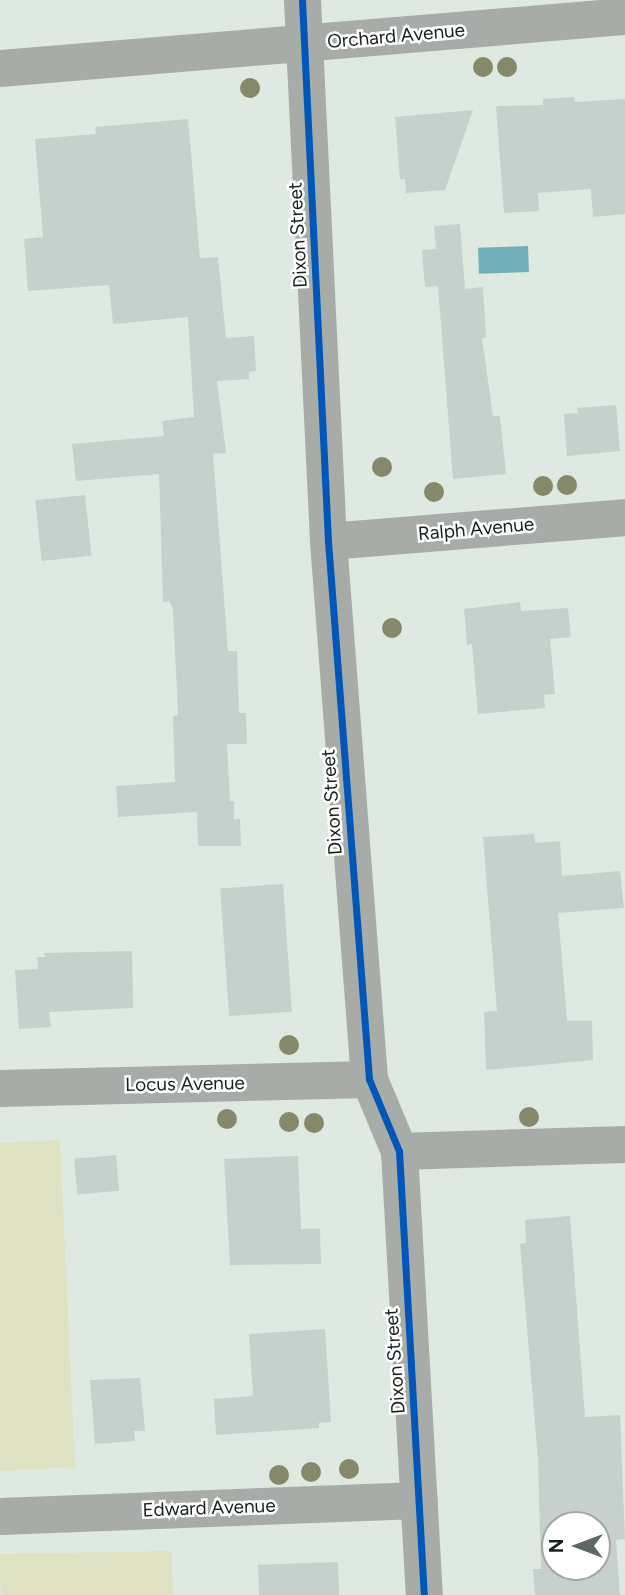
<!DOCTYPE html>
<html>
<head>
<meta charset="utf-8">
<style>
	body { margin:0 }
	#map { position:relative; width:625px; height:1595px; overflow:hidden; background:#dde9e1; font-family:Figtree,sans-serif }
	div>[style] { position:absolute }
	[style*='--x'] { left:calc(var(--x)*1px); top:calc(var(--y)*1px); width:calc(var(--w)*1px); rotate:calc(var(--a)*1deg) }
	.green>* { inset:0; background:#dfe2c2; transform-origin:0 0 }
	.water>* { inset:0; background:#71b0b8; transform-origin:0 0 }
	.building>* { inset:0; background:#c6d1cd; transform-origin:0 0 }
	.street>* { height:37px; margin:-18.5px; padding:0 18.5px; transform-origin:18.5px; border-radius:18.5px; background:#a8aca8 }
	.cycleway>* { height:7px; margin:-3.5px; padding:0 3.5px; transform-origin:3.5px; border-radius:3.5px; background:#0057b8 }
	.trees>* { width:20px; height:20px; margin:-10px; border-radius:50%; background:#868969 }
	span { translate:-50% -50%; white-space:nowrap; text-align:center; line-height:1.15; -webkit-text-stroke:5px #fff; paint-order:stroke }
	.street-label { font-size:19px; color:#19211c }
	.north { position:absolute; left:541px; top:1511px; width:70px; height:70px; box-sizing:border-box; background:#fff; border:2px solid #a3a6a4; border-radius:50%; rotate:270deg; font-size:19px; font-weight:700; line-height:28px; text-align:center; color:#19211c }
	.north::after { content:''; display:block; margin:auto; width:24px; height:32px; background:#5e6761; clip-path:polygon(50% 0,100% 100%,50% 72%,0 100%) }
</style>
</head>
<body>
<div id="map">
	<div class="green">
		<i style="clip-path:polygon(60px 1140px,75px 1467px,0 1471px,0 1143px)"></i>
		<i style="left:172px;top:1551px;width:44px;height:172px;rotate:89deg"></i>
	</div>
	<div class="water">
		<i style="left:528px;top:246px;width:26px;height:50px;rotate:88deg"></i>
	</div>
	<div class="building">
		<i style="clip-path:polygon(574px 97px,575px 102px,625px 99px,625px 214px,593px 217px,591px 189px,538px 193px,539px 211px,504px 213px,496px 106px,543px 105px,543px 99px)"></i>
		<i style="clip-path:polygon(473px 110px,445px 190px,406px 193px,405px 179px,400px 179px,395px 117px)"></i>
		<i style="clip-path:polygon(188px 119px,200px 258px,218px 257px,226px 338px,254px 336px,256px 371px,249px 372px,249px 379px,217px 381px,226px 453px,213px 454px,228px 651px,237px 651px,239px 713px,246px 713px,247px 744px,227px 744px,230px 801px,234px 801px,234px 819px,240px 819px,241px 846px,198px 846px,197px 812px,118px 817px,116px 786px,175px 782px,173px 716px,178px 715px,173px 609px,169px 601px,163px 602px,159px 474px,76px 481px,72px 444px,164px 436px,162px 421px,194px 417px,188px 317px,113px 324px,109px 285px,28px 291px,24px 239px,43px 237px,35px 139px,96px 134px,95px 127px)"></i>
		<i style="clip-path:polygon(460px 224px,465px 289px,483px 287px,486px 338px,482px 338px,493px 416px,500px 416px,506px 474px,453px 479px,438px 286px,425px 287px,422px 250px,436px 249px,434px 226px)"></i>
		<i style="clip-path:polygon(616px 405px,620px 451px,567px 456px,564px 414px,578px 413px,577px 408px)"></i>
		<i style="left:85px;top:495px;width:61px;height:50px;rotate:84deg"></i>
		<i style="clip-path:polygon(520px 602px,521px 611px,568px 608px,571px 637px,550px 639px,555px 694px,544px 695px,545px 708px,478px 714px,472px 644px,467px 645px,464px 609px)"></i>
		<i style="clip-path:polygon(534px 834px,535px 843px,560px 841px,562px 876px,620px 871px,624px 908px,558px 913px,567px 1021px,592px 1021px,593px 1060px,486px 1070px,484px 1012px,497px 1011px,483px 837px)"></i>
		<i style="left:283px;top:884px;width:128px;height:63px;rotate:86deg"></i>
		<i style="clip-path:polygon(132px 951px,133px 1008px,49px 1012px,51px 1027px,19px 1029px,15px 970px,38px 969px,37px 957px,45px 957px,44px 953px)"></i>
		<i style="left:116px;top:1155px;width:36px;height:42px;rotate:85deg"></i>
		<i style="clip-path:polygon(298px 1156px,301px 1229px,320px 1229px,321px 1264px,230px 1265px,224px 1159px)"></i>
		<i style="clip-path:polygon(evenodd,570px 1216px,585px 1417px,620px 1415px,625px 1539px,616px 1540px,620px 1595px,535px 1595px,533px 1569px,541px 1569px,538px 1459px,520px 1244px,526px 1243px,525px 1220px,570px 1216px,555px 1525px,597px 1525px,597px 1567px,555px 1567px,555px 1525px)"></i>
		<i style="clip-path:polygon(325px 1329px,331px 1422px,319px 1423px,319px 1428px,216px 1435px,214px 1399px,253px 1396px,249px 1334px)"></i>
		<i style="clip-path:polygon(140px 1378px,145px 1431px,134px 1431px,135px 1441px,95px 1444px,90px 1380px)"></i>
		<i style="left:338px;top:1562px;width:33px;height:80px;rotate:88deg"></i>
	</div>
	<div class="street">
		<i style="--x:302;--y:0;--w:542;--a:87.25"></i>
		<i style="--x:328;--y:541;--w:540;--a:85.64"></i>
		<i style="--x:369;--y:1079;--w:78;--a:67.4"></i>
		<i style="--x:399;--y:1151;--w:445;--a:86.8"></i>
		<i style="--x:0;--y:68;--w:627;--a:-4.76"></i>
		<i style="--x:328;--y:541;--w:298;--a:-4.6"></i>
		<i style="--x:0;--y:1088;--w:369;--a:-1.4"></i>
		<i style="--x:399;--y:1151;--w:226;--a:-1.8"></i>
		<i style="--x:0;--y:1516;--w:419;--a:-2.2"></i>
	</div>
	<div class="cycleway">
		<i style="--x:302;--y:0;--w:542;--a:87.25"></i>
		<i style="--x:328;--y:541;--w:540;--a:85.64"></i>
		<i style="--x:369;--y:1079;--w:78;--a:67.4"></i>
		<i style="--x:399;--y:1151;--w:445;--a:86.8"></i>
	</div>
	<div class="trees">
		<i style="left:483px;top:67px"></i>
		<i style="left:507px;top:67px"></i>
		<i style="left:250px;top:88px"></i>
		<i style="left:382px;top:467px"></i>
		<i style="left:567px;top:485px"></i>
		<i style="left:543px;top:486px"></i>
		<i style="left:434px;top:492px"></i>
		<i style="left:392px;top:628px"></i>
		<i style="left:289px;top:1045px"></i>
		<i style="left:529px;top:1117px"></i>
		<i style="left:227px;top:1119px"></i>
		<i style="left:289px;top:1122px"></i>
		<i style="left:314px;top:1123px"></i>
		<i style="left:349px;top:1469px"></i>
		<i style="left:311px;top:1472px"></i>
		<i style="left:279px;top:1475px"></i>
	</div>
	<div class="street-label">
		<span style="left:396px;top:36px;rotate:-5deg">Orchard Avenue</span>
		<span style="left:298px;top:235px;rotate:-93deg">Dixon Street</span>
		<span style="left:476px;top:529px;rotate:-5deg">Ralph Avenue</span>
		<span style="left:332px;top:802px;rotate:-94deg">Dixon Street</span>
		<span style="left:185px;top:1084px;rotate:-1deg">Locus Avenue</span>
		<span style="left:395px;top:1361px;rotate:-94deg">Dixon Street</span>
		<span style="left:209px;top:1508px;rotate:-2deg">Edward Avenue</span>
	</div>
	<div class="north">N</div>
</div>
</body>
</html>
